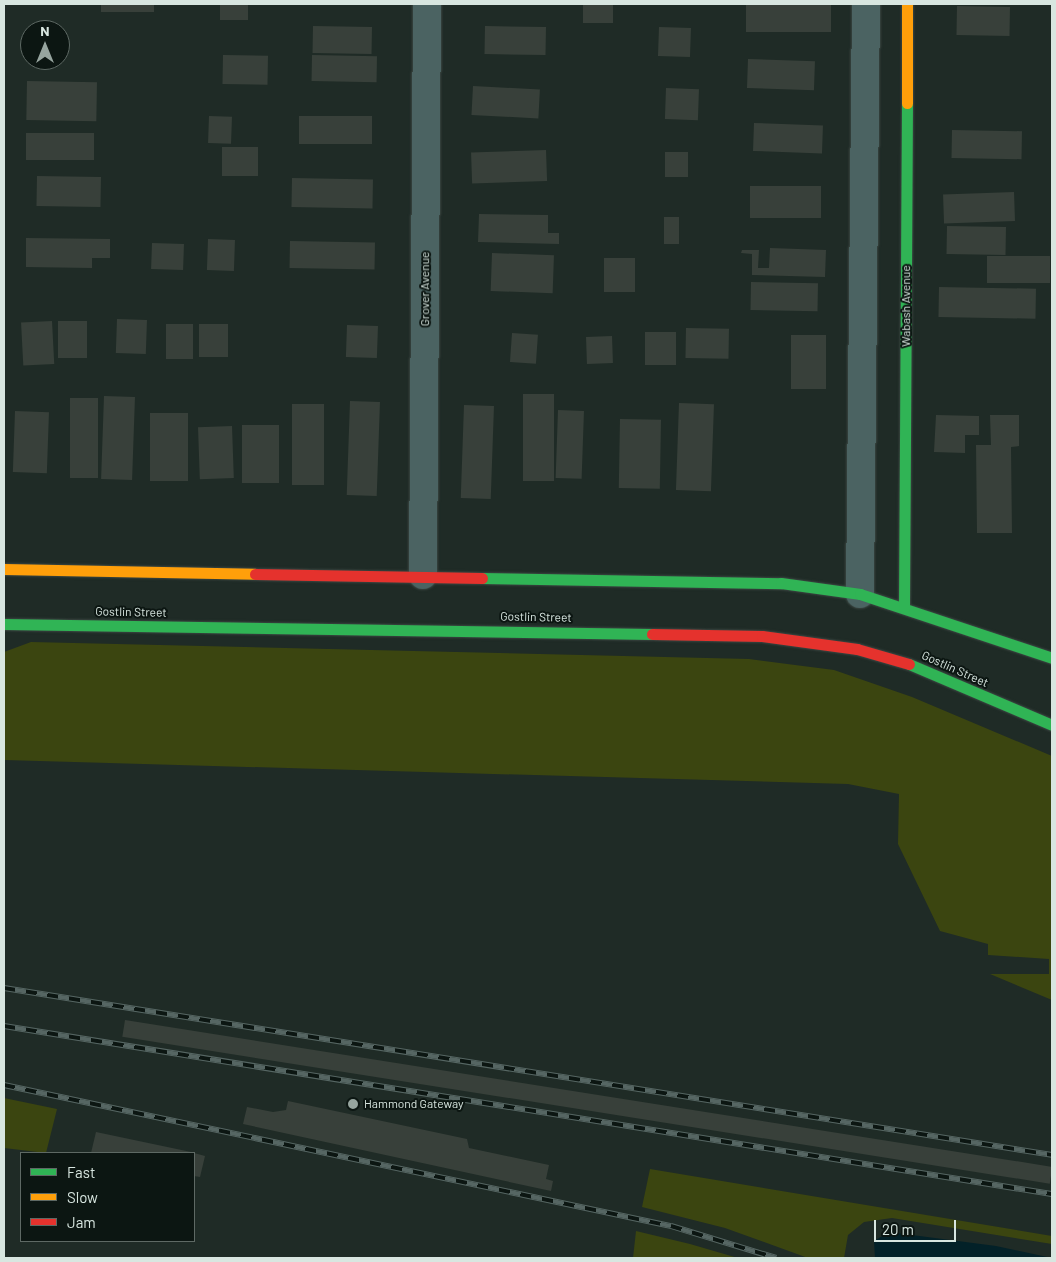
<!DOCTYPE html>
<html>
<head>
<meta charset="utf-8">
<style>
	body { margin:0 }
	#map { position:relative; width:1056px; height:1262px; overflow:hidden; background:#1f2b26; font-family:Barlow,sans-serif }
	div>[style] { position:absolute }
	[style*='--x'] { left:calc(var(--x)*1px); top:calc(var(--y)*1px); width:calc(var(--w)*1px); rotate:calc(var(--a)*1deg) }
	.green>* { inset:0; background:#3b4510 }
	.water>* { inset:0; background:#032128 }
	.building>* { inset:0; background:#38403a; transform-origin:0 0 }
	.roads { filter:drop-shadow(0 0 1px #3d4844) drop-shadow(0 0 1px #3d4844) }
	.street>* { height:28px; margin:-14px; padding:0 14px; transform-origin:14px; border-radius:14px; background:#4b6362 }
	.fast>* { height:11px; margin:-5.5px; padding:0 5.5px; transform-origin:5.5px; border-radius:5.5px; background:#30b455 }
	.slow>* { height:11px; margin:-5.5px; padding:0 5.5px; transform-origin:5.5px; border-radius:5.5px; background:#ff9f0a }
	.jam>* { height:11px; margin:-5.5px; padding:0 5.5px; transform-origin:5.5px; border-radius:5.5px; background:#e5322d }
	.rail>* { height:5.5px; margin-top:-2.75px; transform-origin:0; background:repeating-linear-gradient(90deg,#0c1612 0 11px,#566663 0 22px); box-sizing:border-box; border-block:1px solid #566663 }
	.dots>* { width:14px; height:14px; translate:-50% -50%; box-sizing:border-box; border:2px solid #0c1612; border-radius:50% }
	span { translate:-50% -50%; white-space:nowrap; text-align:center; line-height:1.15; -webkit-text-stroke:4px #0c1612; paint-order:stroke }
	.street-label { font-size:12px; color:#d8e6e0 }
	.poi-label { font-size:12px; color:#d8e6e0 }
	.left { translate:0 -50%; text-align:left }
	.frame { position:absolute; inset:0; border:5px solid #d8e6e0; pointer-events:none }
	.legend { position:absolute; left:20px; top:1152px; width:175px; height:90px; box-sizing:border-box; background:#0c1612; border:1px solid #5e6964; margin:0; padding:6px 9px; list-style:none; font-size:15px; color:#d8e6e0 }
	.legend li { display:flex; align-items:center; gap:10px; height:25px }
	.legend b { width:25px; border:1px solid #5e6964 }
	.north { position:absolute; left:20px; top:20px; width:50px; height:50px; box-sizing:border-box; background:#0c1612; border:1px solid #5e6964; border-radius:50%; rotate:0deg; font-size:14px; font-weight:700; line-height:20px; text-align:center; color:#d8e6e0 }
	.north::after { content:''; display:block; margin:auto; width:18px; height:22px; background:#97a59f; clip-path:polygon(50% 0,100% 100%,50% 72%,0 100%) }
	.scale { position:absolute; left:874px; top:1220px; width:82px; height:22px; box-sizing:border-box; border:2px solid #d8e6e0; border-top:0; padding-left:6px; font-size:15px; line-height:18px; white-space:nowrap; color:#d8e6e0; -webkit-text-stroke:4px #0c1612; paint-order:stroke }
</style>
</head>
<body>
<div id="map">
	<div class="green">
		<i style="clip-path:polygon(31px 642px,749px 659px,834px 670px,912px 697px,1052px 756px,1052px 1000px,990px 974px,1049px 974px,1049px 959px,988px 955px,988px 944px,940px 931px,898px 844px,899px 794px,848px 784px,4px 760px,4px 652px)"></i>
		<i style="clip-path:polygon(4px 1098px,57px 1109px,46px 1153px,4px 1148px)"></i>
		<i style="clip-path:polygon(650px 1169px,1052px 1236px,1052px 1244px,892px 1218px,864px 1222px,848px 1235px,844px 1258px,808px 1258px,725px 1228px,642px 1207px)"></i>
		<i style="clip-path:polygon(636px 1231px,690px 1244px,738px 1258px,633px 1258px)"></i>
	</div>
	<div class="water">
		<i style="clip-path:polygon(889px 1232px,996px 1246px,1052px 1258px,875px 1258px,874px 1241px)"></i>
	</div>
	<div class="building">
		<i style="left:101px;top:4px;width:53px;height:8px"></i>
		<i style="left:220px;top:4px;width:28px;height:16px"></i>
		<i style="left:583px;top:4px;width:30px;height:19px"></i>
		<i style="left:746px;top:5px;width:85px;height:27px"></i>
		<i style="left:957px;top:6px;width:53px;height:29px;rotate:1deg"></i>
		<i style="left:313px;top:26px;width:59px;height:27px;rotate:1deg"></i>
		<i style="left:485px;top:26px;width:61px;height:28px;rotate:1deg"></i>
		<i style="left:659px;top:27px;width:32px;height:29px;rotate:2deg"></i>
		<i style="left:223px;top:55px;width:45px;height:29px;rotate:1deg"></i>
		<i style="left:312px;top:55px;width:65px;height:26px;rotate:1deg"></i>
		<i style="left:748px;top:59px;width:67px;height:29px;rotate:2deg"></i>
		<i style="left:27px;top:81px;width:70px;height:39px;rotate:1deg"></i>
		<i style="left:473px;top:86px;width:67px;height:29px;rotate:3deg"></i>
		<i style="left:666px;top:88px;width:33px;height:31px;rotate:2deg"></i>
		<i style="left:209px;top:116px;width:23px;height:27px;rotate:2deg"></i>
		<i style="left:299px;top:116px;width:73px;height:28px"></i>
		<i style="left:754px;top:123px;width:69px;height:28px;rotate:2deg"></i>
		<i style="left:952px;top:130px;width:70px;height:28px;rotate:1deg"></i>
		<i style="left:94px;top:133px;width:27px;height:68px;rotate:90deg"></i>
		<i style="left:222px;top:147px;width:36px;height:29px"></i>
		<i style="left:546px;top:150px;width:31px;height:75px;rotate:88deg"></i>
		<i style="left:665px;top:152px;width:23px;height:25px"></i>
		<i style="left:37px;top:176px;width:64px;height:30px;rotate:1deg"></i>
		<i style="left:292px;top:178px;width:81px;height:29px;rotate:1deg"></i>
		<i style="left:750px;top:186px;width:71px;height:32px"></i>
		<i style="left:1014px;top:192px;width:29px;height:71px;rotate:88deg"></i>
		<i style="clip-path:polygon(479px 214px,548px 215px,548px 233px,559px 233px,559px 244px,478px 242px)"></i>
		<i style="left:664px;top:217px;width:15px;height:27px"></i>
		<i style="left:947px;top:226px;width:59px;height:28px;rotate:1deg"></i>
		<i style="clip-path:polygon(26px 238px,110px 239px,110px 258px,92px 258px,92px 268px,26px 267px)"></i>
		<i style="left:208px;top:239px;width:27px;height:31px;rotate:2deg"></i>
		<i style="left:290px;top:241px;width:85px;height:27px;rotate:1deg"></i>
		<i style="left:152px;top:243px;width:32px;height:26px;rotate:2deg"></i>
		<i style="clip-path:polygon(770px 248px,826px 250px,825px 277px,752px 275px,752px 254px,741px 253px,742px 250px,759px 250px,758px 268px,769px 268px)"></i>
		<i style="left:492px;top:253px;width:62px;height:38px;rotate:2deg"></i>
		<i style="left:987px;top:256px;width:63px;height:27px"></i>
		<i style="left:604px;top:258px;width:31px;height:34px"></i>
		<i style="left:751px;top:282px;width:67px;height:28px;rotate:1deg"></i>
		<i style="left:939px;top:287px;width:97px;height:30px;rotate:1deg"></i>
		<i style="left:117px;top:319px;width:30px;height:34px;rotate:2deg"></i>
		<i style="left:52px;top:321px;width:43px;height:31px;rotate:87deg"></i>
		<i style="left:58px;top:321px;width:29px;height:37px"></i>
		<i style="left:193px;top:324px;width:35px;height:27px;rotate:90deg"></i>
		<i style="left:199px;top:324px;width:29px;height:33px"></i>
		<i style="left:347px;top:325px;width:31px;height:32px;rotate:2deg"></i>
		<i style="left:686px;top:328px;width:43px;height:30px;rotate:1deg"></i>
		<i style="left:645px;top:332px;width:31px;height:33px"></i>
		<i style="left:512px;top:333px;width:26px;height:29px;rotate:4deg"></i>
		<i style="left:791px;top:335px;width:35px;height:54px"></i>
		<i style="left:612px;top:336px;width:27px;height:26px;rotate:88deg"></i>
		<i style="left:523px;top:394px;width:31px;height:87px"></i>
		<i style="left:104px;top:396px;width:31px;height:83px;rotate:2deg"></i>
		<i style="left:70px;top:398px;width:28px;height:80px"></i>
		<i style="left:350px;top:401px;width:30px;height:94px;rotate:2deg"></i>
		<i style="left:679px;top:403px;width:35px;height:87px;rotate:2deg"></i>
		<i style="left:292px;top:404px;width:32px;height:81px"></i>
		<i style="left:464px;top:405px;width:30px;height:93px;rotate:2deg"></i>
		<i style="left:558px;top:410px;width:26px;height:68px;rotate:2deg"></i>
		<i style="left:15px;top:411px;width:34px;height:61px;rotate:2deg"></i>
		<i style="left:150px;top:413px;width:38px;height:68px"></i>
		<i style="clip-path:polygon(936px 415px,979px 416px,979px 435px,965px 435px,965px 453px,934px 452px)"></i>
		<i style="clip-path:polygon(990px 415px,1019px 415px,1019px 446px,1011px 447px,1012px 533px,977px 533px,976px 445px,991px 445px)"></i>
		<i style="left:620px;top:419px;width:41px;height:69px;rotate:1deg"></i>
		<i style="left:242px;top:425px;width:37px;height:58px"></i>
		<i style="left:232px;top:426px;width:52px;height:34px;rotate:88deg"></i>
		<i style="left:125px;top:1020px;width:939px;height:17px;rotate:9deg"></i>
		<i style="clip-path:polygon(288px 1101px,467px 1139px,469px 1148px,549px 1165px,546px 1179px,553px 1181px,551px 1191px,243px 1124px,247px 1107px,273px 1112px,286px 1110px)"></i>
		<i style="clip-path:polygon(96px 1132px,191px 1152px,191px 1153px,91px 1153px)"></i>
		<i style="clip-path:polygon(194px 1153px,205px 1156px,200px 1177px,194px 1176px)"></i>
	</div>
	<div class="roads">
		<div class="street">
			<i style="--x:423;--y:575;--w:571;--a:-89.6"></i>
			<i style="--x:860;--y:594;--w:590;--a:-89.42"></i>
		</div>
		<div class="fast">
			<i style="--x:482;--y:578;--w:299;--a:1"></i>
			<i style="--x:781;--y:583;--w:80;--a:7.9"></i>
			<i style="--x:860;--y:594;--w:202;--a:18.4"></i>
			<i style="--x:904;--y:608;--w:505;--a:-89.66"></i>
			<i style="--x:4;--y:624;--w:648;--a:0.88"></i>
			<i style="--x:909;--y:664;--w:155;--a:23.1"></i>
		</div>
		<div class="slow">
			<i style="--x:907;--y:103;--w:99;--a:-90"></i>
			<i style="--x:4;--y:569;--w:251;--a:1.1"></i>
		</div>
		<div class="jam">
			<i style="--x:255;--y:574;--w:227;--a:1"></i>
			<i style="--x:652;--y:634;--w:110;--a:1"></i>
			<i style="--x:762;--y:636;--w:96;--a:7.8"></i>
			<i style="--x:857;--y:649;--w:54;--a:16.1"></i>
		</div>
	</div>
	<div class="rail">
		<i style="--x:4;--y:988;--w:1061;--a:9.05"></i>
		<i style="--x:4;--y:1026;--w:1061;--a:9.11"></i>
		<i style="--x:4;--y:1085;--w:682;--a:11.94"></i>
		<i style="--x:671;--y:1226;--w:110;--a:16.9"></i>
	</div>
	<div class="dots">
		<i style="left:353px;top:1104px;background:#97a59f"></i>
	</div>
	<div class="street-label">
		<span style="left:425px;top:289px;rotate:-90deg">Grover Avenue</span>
		<span style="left:906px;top:306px;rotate:-90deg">Wabash Avenue</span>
		<span style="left:131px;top:612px;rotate:1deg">Gostlin Street</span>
		<span style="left:536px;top:617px;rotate:1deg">Gostlin Street</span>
		<span style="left:955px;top:669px;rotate:24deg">Gostlin Street</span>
	</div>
	<div class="poi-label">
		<span class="left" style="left:364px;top:1104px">Hammond Gateway</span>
	</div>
	<div class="frame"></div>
	<ul class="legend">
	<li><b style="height:6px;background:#30b455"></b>Fast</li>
	<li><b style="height:6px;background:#ff9f0a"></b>Slow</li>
	<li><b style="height:6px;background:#e5322d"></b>Jam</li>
	</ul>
	<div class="north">N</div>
	<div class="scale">20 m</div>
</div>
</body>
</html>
